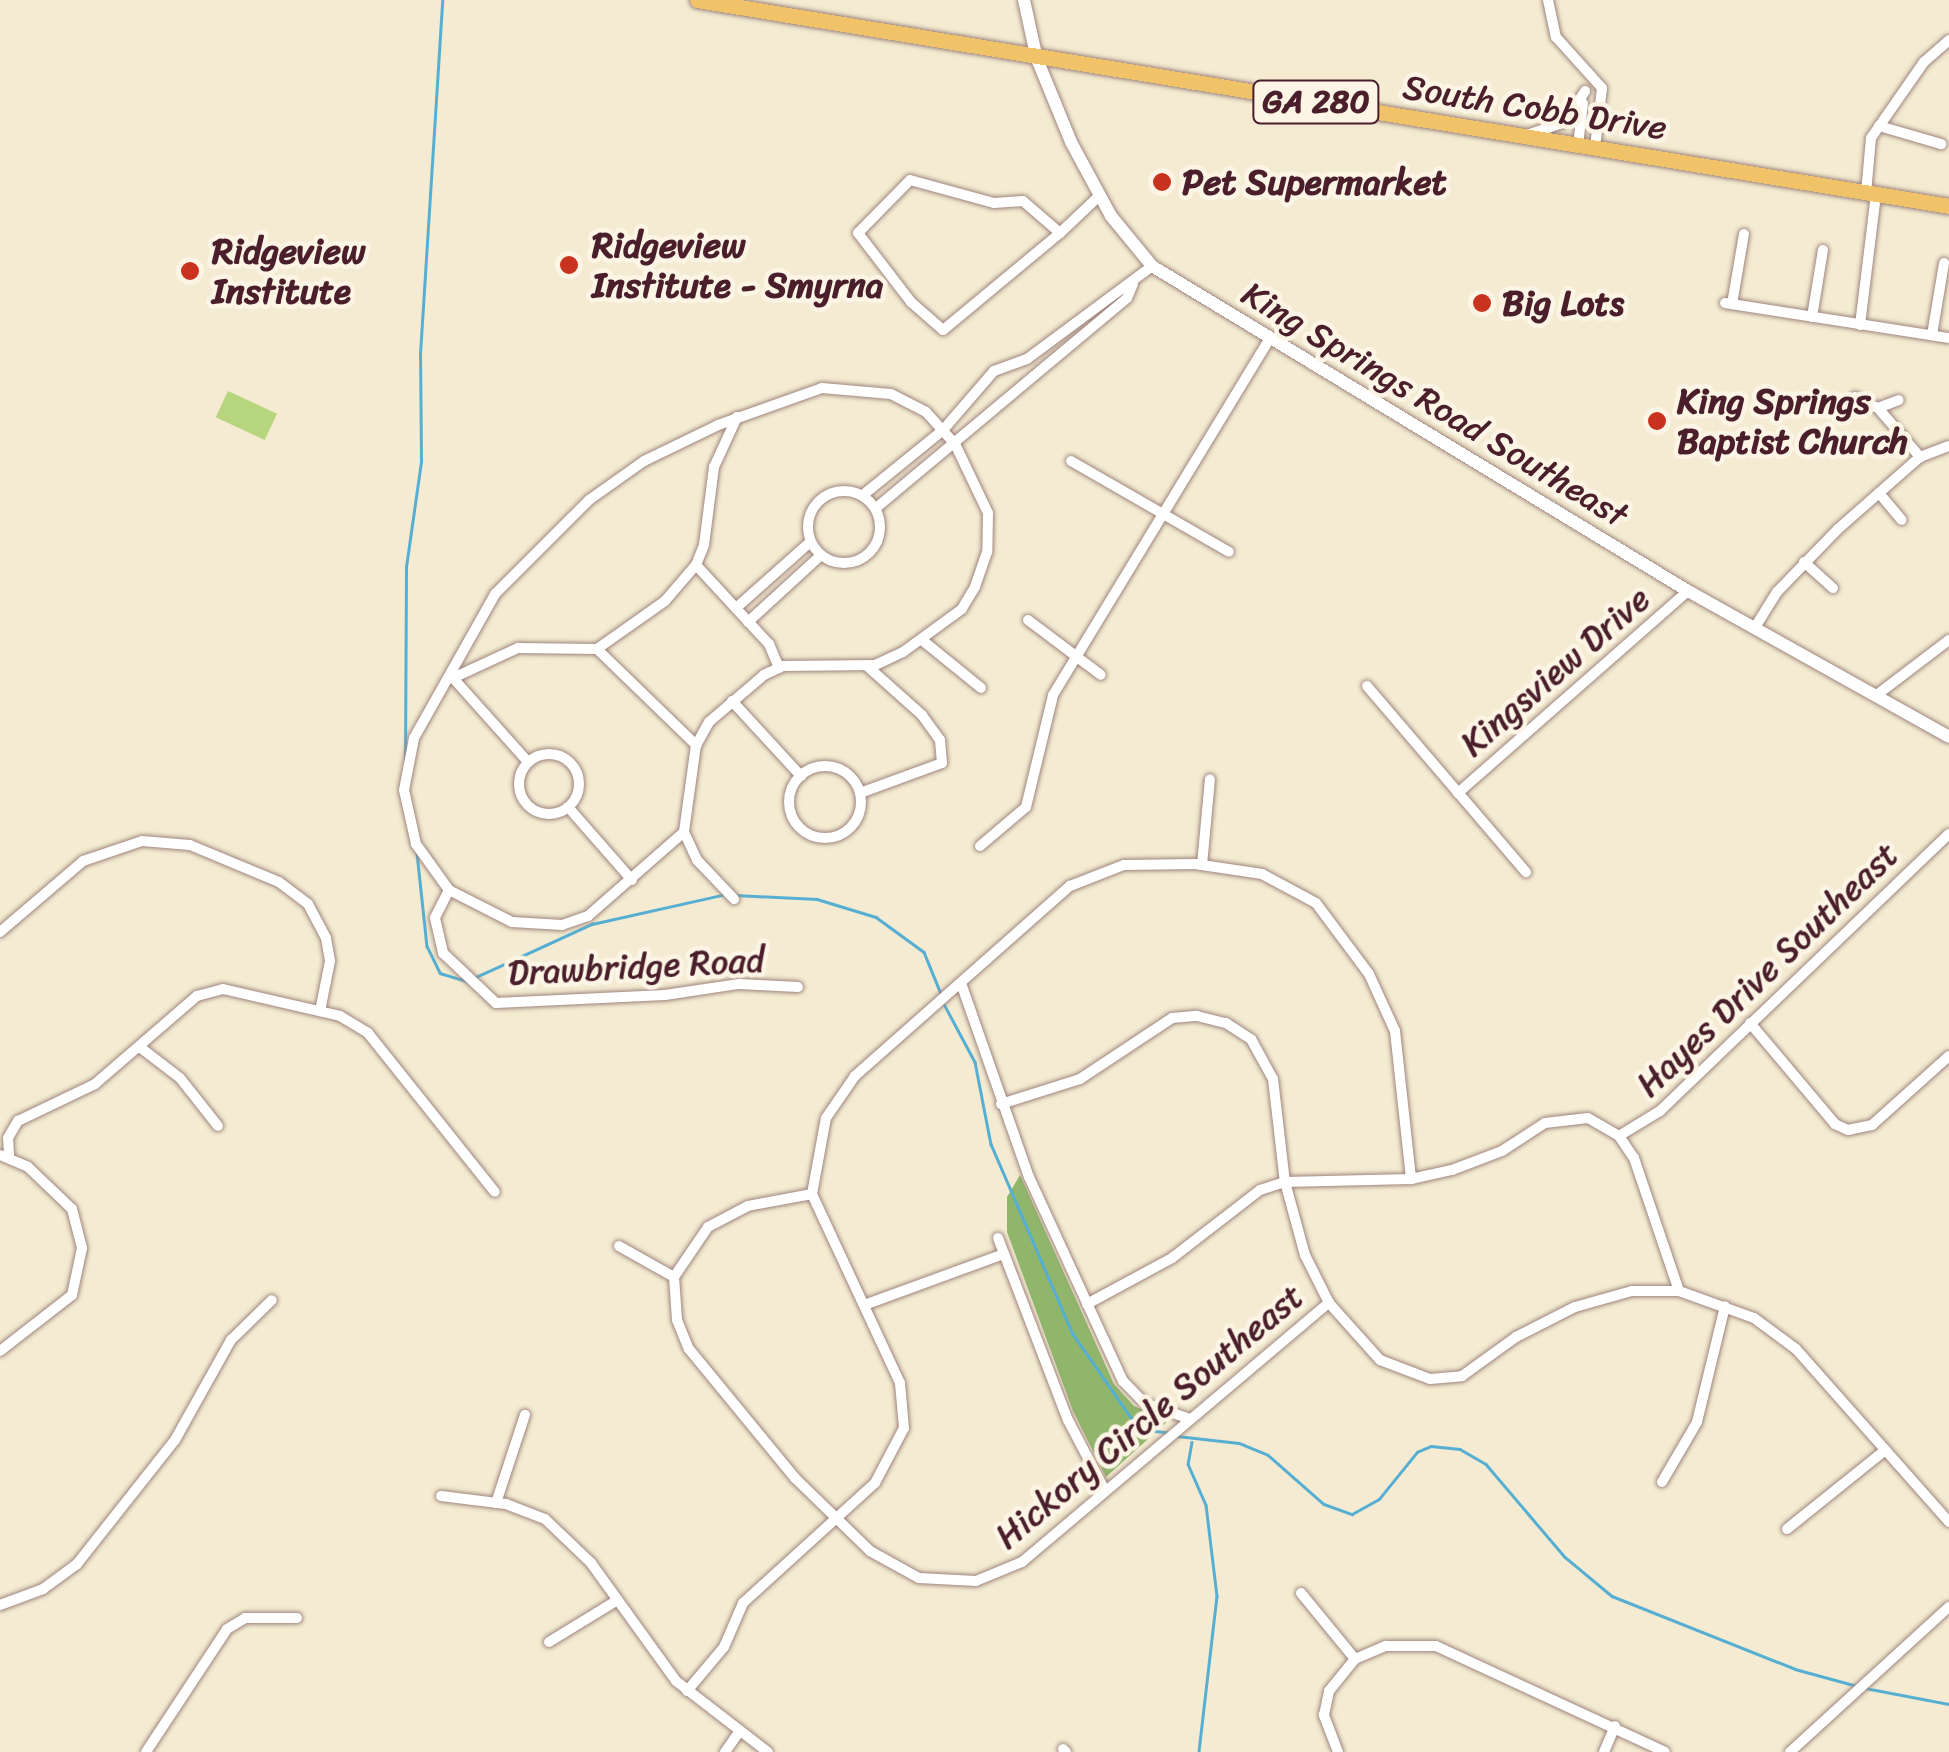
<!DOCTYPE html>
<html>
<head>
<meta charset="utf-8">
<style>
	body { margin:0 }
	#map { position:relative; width:1949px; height:1752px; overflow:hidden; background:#f4ebd2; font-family:Sriracha,sans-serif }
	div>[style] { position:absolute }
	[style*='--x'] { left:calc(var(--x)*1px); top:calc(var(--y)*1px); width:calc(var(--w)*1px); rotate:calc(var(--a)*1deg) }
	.green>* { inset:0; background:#b6d57d; transform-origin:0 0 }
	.forest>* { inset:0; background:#90b66c }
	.stream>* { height:2.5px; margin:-1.25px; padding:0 1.25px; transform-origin:1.25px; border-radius:1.25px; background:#56afd3 }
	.roads { filter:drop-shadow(0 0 2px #9f857e) drop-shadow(0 0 2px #9f857e) }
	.minor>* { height:10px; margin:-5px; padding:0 5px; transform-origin:5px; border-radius:5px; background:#fff }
	.minor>.ring { margin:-5px; padding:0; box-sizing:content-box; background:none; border:10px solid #fff; border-radius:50% }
	.tertiary>* { height:12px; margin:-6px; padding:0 6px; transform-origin:6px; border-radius:6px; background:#fff }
	.primary>* { height:15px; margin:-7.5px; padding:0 7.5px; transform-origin:7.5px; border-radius:7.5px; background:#f1c369 }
	.dots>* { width:28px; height:28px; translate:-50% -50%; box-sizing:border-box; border:5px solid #fcf5e5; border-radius:50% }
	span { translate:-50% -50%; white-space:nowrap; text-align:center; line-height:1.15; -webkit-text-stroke:9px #fcf5e5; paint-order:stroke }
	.shield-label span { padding:2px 8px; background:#fcf5e5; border:2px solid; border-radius:8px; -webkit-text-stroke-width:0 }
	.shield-label { font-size:32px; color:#4a1f2b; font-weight:700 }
	.street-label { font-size:35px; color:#4a1f2b }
	.poi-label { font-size:35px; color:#4a1f2b; font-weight:700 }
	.left { translate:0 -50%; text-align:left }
</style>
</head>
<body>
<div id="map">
	<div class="green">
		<i style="left:228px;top:391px;width:54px;height:29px;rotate:25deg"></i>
	</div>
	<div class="forest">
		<i style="clip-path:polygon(1020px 1175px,1114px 1384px,1134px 1406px,1169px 1420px,1106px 1477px,1073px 1411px,1007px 1232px,1007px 1197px)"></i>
	</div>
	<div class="stream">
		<i style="--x:405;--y:761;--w:194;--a:-89.7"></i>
		<i style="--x:406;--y:567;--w:107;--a:-81.9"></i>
		<i style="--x:421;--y:461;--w:107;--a:-90.5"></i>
		<i style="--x:420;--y:354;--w:355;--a:-86.4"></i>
		<i style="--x:417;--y:853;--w:94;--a:83.9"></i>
		<i style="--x:427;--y:946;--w:30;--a:64"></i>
		<i style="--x:440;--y:973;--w:30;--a:17"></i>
		<i style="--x:735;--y:895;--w:82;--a:2.8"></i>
		<i style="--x:817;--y:899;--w:62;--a:17"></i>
		<i style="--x:876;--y:917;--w:59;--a:36.1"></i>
		<i style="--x:924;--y:952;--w:48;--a:67.8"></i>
		<i style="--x:476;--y:977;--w:128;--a:-24.6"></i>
		<i style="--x:592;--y:924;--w:133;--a:-12.6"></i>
		<i style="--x:944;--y:1004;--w:66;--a:61.9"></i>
		<i style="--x:975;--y:1062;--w:84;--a:79"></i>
		<i style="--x:991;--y:1144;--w:207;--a:66.7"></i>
		<i style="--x:1073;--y:1334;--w:116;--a:55.2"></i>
		<i style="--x:1139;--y:1429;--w:31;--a:7"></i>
		<i style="--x:1177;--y:1436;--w:62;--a:6.4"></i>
		<i style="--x:1239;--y:1443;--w:31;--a:22"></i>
		<i style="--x:1268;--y:1455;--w:74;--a:41.2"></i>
		<i style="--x:1324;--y:1504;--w:30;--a:20"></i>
		<i style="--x:1352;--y:1514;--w:31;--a:-29"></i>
		<i style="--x:1379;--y:1499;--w:60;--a:-51"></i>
		<i style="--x:1417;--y:1452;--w:15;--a:-23"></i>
		<i style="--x:1431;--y:1446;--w:29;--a:6"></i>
		<i style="--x:1460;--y:1449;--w:30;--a:30"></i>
		<i style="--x:1486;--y:1464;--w:122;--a:49.7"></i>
		<i style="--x:1565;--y:1557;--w:61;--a:39.7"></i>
		<i style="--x:1612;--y:1596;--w:197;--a:21.7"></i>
		<i style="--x:1795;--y:1669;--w:64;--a:15.3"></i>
		<i style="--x:1192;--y:1442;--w:22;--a:100"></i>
		<i style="--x:1188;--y:1464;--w:45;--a:66.3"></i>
		<i style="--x:1206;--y:1505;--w:92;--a:83.1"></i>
		<i style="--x:1217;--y:1596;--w:157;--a:96.6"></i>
		<i style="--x:1865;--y:1688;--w:86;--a:10.8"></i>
	</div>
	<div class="roads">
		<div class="minor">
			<i style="--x:1548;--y:0;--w:38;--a:78"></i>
			<i style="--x:1556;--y:37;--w:69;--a:48"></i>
			<i style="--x:1602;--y:88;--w:60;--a:96.7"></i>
			<i style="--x:1879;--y:126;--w:65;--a:16.2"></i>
			<i style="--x:1530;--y:134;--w:37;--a:-19"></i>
			<i style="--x:1565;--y:122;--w:37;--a:-57"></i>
			<i style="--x:1578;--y:145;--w:42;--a:-83.2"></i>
			<i style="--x:1866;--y:193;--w:55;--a:-84.8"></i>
			<i style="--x:1871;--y:138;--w:93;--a:-55.1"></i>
			<i style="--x:1924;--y:62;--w:33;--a:-41"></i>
			<i style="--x:1060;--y:233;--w:152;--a:140.3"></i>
			<i style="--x:943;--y:330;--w:43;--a:-138.8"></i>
			<i style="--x:911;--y:302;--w:87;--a:-127.5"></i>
			<i style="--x:858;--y:233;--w:74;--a:-45.5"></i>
			<i style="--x:910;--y:180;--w:87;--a:15.3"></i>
			<i style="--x:994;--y:203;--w:29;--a:-4"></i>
			<i style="--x:1023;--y:201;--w:49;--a:40.9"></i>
			<i style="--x:1060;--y:233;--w:54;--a:-43.5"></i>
			<i style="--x:1725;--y:303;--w:227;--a:8.9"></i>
			<i style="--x:1732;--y:304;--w:71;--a:-80.3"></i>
			<i style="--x:1812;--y:317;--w:68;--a:-80.7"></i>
			<i style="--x:1860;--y:325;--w:132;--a:-83"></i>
			<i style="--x:1932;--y:335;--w:73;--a:-80.5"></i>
			<i style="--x:1855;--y:397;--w:25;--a:26"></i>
			<i style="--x:1878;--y:408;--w:65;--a:49.4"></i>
			<i style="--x:1878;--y:408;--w:22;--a:-21"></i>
			<i style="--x:1071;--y:461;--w:182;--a:29.9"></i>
			<i class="ring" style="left:808px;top:491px;width:62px;height:62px"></i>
			<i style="--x:1879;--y:493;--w:35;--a:50"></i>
			<i style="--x:863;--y:495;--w:103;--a:-39.1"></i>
			<i style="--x:943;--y:430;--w:78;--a:-49.2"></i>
			<i style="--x:994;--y:371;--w:35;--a:-20"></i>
			<i style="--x:1027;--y:359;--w:156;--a:-36.6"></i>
			<i style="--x:876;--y:508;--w:327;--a:-39.9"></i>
			<i style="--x:1127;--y:298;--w:15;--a:-67"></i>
			<i style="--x:1804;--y:562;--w:39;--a:42"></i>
			<i style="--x:696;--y:565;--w:108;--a:47.3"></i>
			<i style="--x:769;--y:644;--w:26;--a:67"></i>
			<i style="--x:736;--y:608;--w:99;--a:-41.7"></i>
			<i style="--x:1028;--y:620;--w:91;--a:37"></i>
			<i style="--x:748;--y:622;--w:99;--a:-42.5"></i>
			<i style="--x:1757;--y:624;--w:38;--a:-58"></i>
			<i style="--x:1777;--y:592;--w:88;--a:-45.9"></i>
			<i style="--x:1838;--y:529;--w:109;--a:-41.3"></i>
			<i style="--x:1920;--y:457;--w:31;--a:-21"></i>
			<i style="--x:922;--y:640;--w:76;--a:39.1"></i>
			<i style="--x:597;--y:649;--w:138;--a:44.1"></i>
			<i style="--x:453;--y:678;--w:72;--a:-24.8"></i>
			<i style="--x:518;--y:648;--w:79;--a:0.7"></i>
			<i style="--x:597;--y:649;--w:83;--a:-35.2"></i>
			<i style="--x:665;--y:601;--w:48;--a:-49.3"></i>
			<i style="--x:696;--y:565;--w:22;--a:-68"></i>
			<i style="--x:704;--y:545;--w:79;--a:-82.7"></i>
			<i style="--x:714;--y:467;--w:55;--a:-65.3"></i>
			<i style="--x:453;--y:678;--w:113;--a:48.2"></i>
			<i style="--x:1367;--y:686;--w:245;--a:49.5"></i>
			<i style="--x:1878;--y:694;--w:89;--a:-37.3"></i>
			<i style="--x:732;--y:701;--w:102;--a:47.4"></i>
			<i class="ring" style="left:519px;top:754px;width:50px;height:50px"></i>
			<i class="ring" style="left:789px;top:766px;width:62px;height:62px"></i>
			<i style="--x:860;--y:793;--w:87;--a:-20.1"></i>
			<i style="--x:942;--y:763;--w:23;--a:-95"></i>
			<i style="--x:940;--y:740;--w:31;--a:-126"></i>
			<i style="--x:922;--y:715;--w:74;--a:-138.3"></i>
			<i style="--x:1458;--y:793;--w:306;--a:-41.3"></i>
			<i style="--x:568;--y:807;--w:97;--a:48.8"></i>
			<i style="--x:684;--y:832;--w:128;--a:138.8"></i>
			<i style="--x:588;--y:916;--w:28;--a:161"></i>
			<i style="--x:562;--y:925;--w:50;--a:-176.6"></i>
			<i style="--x:512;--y:922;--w:71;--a:-153.1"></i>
			<i style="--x:449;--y:890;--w:57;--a:-125.7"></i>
			<i style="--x:416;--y:844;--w:55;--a:-102.5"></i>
			<i style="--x:404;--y:790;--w:53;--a:-79.1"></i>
			<i style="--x:414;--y:738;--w:165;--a:-60.6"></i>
			<i style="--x:495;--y:594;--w:133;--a:-45"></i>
			<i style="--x:589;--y:500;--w:67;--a:-35.3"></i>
			<i style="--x:644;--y:461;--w:82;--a:-25.9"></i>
			<i style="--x:718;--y:425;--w:110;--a:-19.6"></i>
			<i style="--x:822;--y:388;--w:69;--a:5"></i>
			<i style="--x:891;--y:394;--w:39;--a:27"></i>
			<i style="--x:926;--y:412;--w:43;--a:47.8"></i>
			<i style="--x:955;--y:444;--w:76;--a:64.4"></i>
			<i style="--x:988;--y:513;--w:39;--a:91"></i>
			<i style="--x:987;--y:552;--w:37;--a:109"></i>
			<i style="--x:975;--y:587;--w:26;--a:121"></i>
			<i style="--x:962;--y:609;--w:73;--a:143.9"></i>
			<i style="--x:903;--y:652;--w:31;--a:155"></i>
			<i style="--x:875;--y:665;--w:92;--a:179.4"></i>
			<i style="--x:783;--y:666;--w:21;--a:155"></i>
			<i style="--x:764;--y:675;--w:72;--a:139.5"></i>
			<i style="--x:709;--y:722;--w:26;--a:119"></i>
			<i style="--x:696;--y:745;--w:88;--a:97.9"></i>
			<i style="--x:684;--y:832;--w:31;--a:65"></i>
			<i style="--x:697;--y:860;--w:54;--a:46.5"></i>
			<i style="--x:980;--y:846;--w:60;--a:-40.3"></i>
			<i style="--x:1026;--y:807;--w:115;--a:-76.4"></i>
			<i style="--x:1053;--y:695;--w:413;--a:-58.7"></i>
			<i style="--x:1202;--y:865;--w:86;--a:-84.7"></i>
			<i style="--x:449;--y:890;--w:31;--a:117"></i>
			<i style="--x:435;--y:918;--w:36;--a:77"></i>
			<i style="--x:443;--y:953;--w:73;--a:43.3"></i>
			<i style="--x:496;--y:1003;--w:169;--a:-2.7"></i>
			<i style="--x:665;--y:995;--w:75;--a:-8.5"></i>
			<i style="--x:739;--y:984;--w:59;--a:2.9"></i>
			<i style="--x:0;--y:932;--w:109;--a:-40.5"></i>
			<i style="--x:83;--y:861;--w:62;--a:-18.7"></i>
			<i style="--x:142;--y:841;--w:48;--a:4.8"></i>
			<i style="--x:190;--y:845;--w:96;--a:22.6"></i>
			<i style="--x:279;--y:882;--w:36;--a:37"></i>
			<i style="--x:308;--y:904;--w:38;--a:62"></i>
			<i style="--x:326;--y:938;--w:23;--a:80"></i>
			<i style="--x:330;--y:961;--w:51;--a:101.3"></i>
			<i style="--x:962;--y:986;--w:202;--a:70.7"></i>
			<i style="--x:1029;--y:1177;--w:225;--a:65.3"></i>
			<i style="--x:1123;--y:1381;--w:30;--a:46"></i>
			<i style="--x:1144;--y:1403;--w:46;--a:19.2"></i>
			<i style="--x:1750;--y:1023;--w:132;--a:49.9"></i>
			<i style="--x:1835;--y:1124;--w:14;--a:25"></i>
			<i style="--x:1848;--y:1130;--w:25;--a:-12"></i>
			<i style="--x:1872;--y:1125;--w:103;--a:-41.9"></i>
			<i style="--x:141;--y:1048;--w:49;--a:37.6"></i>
			<i style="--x:180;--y:1078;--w:61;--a:51.6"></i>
			<i style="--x:1001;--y:1104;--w:83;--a:-17.6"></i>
			<i style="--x:1080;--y:1079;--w:110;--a:-33.5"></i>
			<i style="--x:1172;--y:1018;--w:25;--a:-5"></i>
			<i style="--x:1197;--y:1016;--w:30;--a:14"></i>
			<i style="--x:1226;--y:1023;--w:30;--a:33"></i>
			<i style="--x:1251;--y:1039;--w:46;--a:61.2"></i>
			<i style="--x:1273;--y:1079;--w:104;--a:83.4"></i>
			<i style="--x:1285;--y:1182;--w:76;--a:74.7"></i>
			<i style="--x:1305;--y:1255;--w:54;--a:63.4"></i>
			<i style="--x:1329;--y:1303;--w:76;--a:48.2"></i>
			<i style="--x:1380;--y:1360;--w:53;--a:20.8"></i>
			<i style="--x:1430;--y:1379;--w:32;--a:-5"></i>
			<i style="--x:1462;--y:1376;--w:67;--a:-35.8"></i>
			<i style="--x:1516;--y:1337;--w:66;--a:-27"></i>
			<i style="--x:1575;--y:1307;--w:59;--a:-15.7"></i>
			<i style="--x:1632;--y:1291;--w:47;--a:0"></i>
			<i style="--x:1679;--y:1291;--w:80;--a:19.8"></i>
			<i style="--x:1754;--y:1318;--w:52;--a:36.4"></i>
			<i style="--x:1796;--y:1349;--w:231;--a:48.5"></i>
			<i style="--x:1619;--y:1136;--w:48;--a:-31.4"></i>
			<i style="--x:1660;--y:1111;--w:400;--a:-43.8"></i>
			<i style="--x:0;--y:1155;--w:30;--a:23"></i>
			<i style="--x:28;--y:1167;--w:61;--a:43.7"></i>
			<i style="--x:72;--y:1209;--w:40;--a:75.6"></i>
			<i style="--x:82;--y:1248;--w:48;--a:102"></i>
			<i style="--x:72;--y:1295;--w:91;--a:142.1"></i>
			<i style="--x:9;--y:1155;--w:17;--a:-93"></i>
			<i style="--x:8;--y:1138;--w:20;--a:-60"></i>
			<i style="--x:18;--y:1121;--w:85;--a:-25.7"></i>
			<i style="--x:95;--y:1084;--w:135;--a:-40.8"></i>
			<i style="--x:197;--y:996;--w:27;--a:-15"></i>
			<i style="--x:223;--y:989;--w:120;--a:13"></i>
			<i style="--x:340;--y:1016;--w:33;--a:31"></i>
			<i style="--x:368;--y:1033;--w:203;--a:51.4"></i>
			<i style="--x:812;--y:1194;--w:65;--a:169.4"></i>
			<i style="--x:748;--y:1206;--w:45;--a:152.3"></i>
			<i style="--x:708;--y:1227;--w:60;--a:124.2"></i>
			<i style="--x:674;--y:1277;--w:43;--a:86"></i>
			<i style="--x:677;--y:1320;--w:31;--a:68"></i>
			<i style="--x:689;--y:1349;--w:167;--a:50.6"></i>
			<i style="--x:795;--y:1478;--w:105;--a:44.2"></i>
			<i style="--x:870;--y:1551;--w:56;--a:28.9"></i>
			<i style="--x:919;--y:1578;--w:57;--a:3"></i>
			<i style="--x:976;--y:1581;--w:50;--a:-22.4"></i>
			<i style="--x:1022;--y:1562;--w:402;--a:-40.2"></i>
			<i style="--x:998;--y:1238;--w:195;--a:69"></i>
			<i style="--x:1068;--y:1420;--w:78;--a:62.4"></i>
			<i style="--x:619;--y:1246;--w:63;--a:29.4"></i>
			<i style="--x:867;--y:1304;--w:146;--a:-20.1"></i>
			<i style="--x:1087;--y:1304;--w:97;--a:-28.4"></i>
			<i style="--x:1172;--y:1258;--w:111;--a:-37.7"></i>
			<i style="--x:1260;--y:1190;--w:26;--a:-18"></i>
			<i style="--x:1285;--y:1182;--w:126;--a:-1.4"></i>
			<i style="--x:1411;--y:1179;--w:42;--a:-12.4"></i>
			<i style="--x:1452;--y:1170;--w:53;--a:-20.8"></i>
			<i style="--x:1502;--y:1151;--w:51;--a:-33.1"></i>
			<i style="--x:1545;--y:1123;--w:43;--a:-6.6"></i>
			<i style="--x:1588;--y:1118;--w:36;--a:30"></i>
			<i style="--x:1619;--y:1136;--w:27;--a:56"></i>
			<i style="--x:1634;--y:1158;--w:140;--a:71.3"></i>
			<i style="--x:1662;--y:1482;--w:69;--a:-59.7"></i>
			<i style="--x:1697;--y:1422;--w:119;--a:-76.4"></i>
			<i style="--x:441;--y:1496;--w:65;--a:7"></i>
			<i style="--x:506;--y:1504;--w:42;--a:21"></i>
			<i style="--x:545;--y:1519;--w:64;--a:43.7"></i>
			<i style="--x:591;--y:1563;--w:145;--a:54.2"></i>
			<i style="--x:676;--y:1681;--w:116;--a:37.7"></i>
			<i style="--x:496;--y:1503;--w:93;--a:-71.8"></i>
			<i style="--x:1787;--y:1529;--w:124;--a:-38.8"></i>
			<i style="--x:1301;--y:1593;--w:85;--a:50.7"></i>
			<i style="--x:0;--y:1605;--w:46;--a:-20.4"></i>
			<i style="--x:43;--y:1589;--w:42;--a:-36.3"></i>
			<i style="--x:77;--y:1564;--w:158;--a:-51.7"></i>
			<i style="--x:175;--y:1440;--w:115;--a:-60.8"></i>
			<i style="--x:231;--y:1340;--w:57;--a:-44.3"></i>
			<i style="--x:549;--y:1642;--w:79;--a:-31.5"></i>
			<i style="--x:687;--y:1691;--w:57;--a:-49.9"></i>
			<i style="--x:724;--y:1647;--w:48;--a:-66.6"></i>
			<i style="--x:743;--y:1603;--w:178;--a:-42.3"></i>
			<i style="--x:875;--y:1483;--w:62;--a:-62.2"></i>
			<i style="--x:904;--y:1428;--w:45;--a:-95.1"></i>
			<i style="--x:900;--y:1383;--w:208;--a:-115"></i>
			<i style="--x:812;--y:1194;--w:77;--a:-79.6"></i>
			<i style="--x:826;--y:1118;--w:51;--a:-55.4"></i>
			<i style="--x:855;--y:1076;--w:287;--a:-41.5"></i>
			<i style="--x:1070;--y:886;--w:58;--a:-21.3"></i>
			<i style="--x:1124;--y:865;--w:71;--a:-0.8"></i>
			<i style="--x:1195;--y:864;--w:68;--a:8.5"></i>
			<i style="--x:1262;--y:874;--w:61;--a:28.2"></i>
			<i style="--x:1316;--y:903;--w:89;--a:53.3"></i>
			<i style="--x:1369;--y:974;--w:63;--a:65.5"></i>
			<i style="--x:1395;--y:1031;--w:149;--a:83.8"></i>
			<i style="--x:1063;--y:1749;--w:4;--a:45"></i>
			<i style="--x:146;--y:1752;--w:147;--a:-56.6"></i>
			<i style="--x:227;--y:1629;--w:21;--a:-31"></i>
			<i style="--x:245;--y:1618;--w:52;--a:0"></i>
			<i style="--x:725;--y:1752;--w:24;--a:-55"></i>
			<i style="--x:1338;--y:1752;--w:40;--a:-111"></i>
			<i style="--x:1324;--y:1715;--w:25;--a:-78"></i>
			<i style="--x:1329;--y:1691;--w:41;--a:-50.9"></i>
			<i style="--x:1355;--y:1659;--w:34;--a:-23"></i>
			<i style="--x:1386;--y:1646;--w:50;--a:0"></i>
			<i style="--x:1436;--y:1646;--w:252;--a:24.8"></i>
			<i style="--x:1604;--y:1752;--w:28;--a:-67"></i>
			<i style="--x:1790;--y:1752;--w:215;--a:-42.4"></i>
		</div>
		<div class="tertiary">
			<i style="--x:1024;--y:0;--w:60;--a:77.6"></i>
			<i style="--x:1037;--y:59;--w:90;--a:67.7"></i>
			<i style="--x:1071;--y:142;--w:84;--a:61.6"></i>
			<i style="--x:1111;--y:216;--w:65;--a:50.6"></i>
			<i style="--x:1152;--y:266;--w:627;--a:31.23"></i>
			<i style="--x:1688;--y:591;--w:299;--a:29.2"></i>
		</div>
		<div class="primary">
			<i style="--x:697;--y:0;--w:1269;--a:9.34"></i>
		</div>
	</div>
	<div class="dots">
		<i style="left:1162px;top:182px;background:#c8321e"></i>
		<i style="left:569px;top:265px;background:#c8321e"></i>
		<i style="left:190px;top:271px;background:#c8321e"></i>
		<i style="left:1482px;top:303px;background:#c8321e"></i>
		<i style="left:1657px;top:421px;background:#c8321e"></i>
	</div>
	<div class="shield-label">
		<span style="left:1316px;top:102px">GA 280</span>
	</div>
	<div class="street-label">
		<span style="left:1535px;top:107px;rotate:9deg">South Cobb Drive</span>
		<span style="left:1435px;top:404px;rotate:31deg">King Springs Road Southeast</span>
		<span style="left:1555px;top:671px;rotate:-41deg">Kingsview Drive</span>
		<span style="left:636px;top:966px;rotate:-3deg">Drawbridge Road</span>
		<span style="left:1767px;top:969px;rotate:-44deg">Hayes Drive Southeast</span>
		<span style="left:1149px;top:1416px;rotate:-40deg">Hickory Circle Southeast</span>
	</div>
	<div class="poi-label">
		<span class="left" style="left:1182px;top:182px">Pet Supermarket</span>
		<span class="left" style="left:592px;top:265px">Ridgeview<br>Institute - Smyrna</span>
		<span class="left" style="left:212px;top:271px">Ridgeview<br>Institute</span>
		<span class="left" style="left:1502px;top:303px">Big Lots</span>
		<span class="left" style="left:1677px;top:421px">King Springs<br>Baptist Church</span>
	</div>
</div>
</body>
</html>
